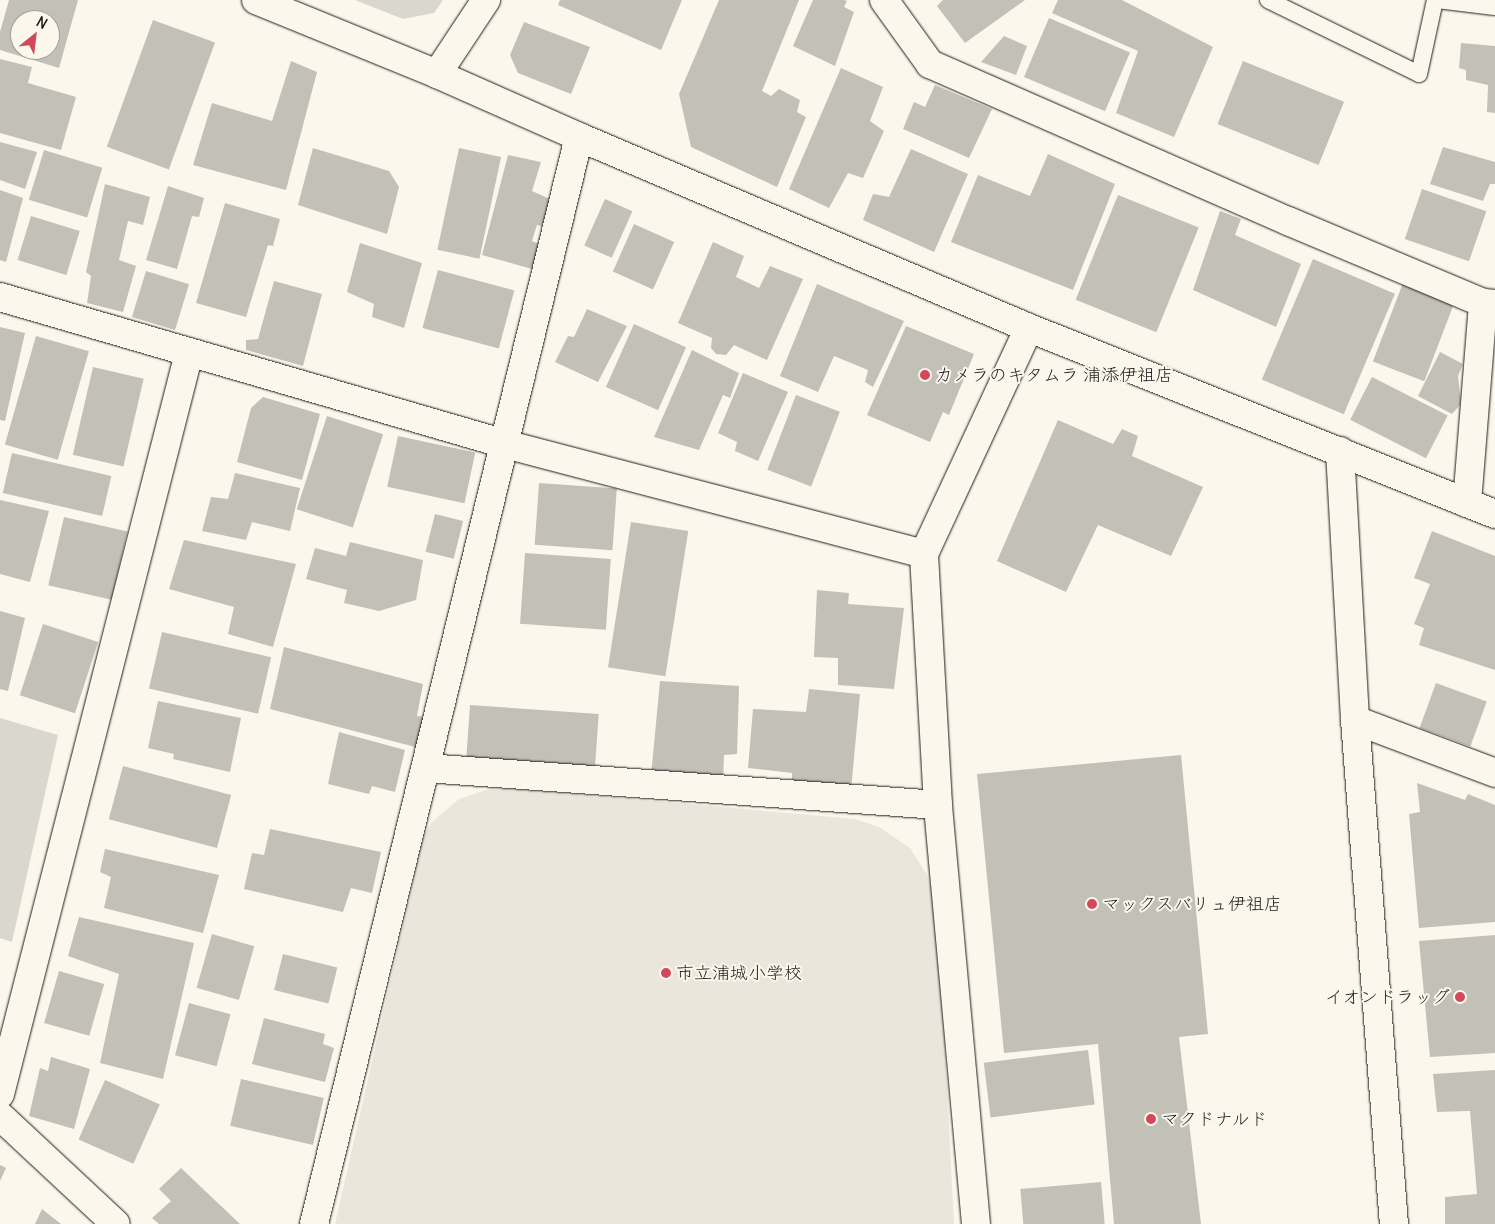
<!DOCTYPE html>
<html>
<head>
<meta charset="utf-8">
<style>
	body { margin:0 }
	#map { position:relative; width:1495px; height:1224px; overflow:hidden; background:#fbf7ec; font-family:Delius,"Klee One",sans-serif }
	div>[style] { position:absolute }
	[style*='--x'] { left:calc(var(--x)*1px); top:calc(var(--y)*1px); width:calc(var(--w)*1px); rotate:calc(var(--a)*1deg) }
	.built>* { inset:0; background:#eae6dc }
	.green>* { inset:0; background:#dad7ce }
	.building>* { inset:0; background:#c3c0b8; transform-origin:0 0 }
	.roads { filter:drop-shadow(0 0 1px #1c1c1c) drop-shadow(0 0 1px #1c1c1c) }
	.lane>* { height:16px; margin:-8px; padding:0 8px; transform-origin:8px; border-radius:8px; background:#fbf7ec }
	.street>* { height:28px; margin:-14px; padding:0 14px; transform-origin:14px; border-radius:14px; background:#fbf7ec }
	.secondary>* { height:28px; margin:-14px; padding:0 14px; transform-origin:14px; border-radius:14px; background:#fbf7ec }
	.dots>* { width:14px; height:14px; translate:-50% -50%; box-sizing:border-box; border:2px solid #fbf7ec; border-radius:50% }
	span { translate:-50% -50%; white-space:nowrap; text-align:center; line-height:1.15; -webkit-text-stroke:4px #fbf7ec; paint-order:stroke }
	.poi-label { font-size:18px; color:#1c1c1c }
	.left { translate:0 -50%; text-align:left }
	.right { translate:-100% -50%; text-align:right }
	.north { position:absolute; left:10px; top:10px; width:50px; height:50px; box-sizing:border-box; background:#fbf7ec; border:1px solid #a29f99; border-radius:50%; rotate:29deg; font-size:14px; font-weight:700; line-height:20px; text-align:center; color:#1c1c1c }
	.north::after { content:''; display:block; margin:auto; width:18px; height:22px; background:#d1495b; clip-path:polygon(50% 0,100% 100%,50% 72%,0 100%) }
</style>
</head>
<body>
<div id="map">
	<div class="built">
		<i style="clip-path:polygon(510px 788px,855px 819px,879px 827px,910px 848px,927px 875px,935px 901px,945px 1046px,954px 1224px,335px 1224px,423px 837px,431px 823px,459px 799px,486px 790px)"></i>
	</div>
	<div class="green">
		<i style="clip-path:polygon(355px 0,443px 0,434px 13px,403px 19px)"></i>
		<i style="clip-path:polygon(0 718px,58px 735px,12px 942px,0 938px)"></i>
	</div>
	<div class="building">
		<i style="clip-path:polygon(evenodd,9px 0,78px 0,59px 68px,0 50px,0 32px,9px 0,20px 20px,50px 20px,50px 50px,20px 50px,20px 20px)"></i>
		<i style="clip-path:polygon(560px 0,682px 0,661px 50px,558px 5px)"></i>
		<i style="clip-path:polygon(719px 0,799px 0,762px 91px,771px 96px,779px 89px,800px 100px,797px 112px,806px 117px,777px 187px,691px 147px,679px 94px)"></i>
		<i style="clip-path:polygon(813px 0,844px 0,847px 1px,844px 7px,854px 12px,835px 66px,793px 46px)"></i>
		<i style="clip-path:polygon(943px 0,1025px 0,965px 43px,937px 6px)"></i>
		<i style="clip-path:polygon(1058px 0,1122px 0,1213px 47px,1174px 137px,1116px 113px,1138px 51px,1052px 13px)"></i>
		<i style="left:1049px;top:18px;width:88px;height:64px;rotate:23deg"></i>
		<i style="left:153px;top:20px;width:66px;height:135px;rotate:20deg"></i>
		<i style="clip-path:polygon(524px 22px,590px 47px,571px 94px,518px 73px,510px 55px)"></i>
		<i style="clip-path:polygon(1004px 36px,1027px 46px,1016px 75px,981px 62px)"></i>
		<i style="clip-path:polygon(1461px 43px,1495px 46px,1495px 113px,1487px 112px,1488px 85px,1466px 80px,1466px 70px,1459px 68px)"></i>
		<i style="clip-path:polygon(0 59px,32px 67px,28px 83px,76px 97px,61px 150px,0 133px)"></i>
		<i style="clip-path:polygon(291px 61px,317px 72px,286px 190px,193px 165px,212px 103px,272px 121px)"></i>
		<i style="left:1243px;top:61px;width:109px;height:68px;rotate:22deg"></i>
		<i style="clip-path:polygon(841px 68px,883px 87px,870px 121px,884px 131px,863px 178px,848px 173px,829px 208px,789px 189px)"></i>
		<i style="clip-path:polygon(935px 85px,992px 109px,969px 158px,903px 129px,914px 102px,925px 107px)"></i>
		<i style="clip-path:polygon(0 142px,37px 152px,25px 189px,0 180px)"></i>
		<i style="clip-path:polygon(1443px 147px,1495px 162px,1495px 184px,1490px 184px,1483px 201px,1430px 184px)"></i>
		<i style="clip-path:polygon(313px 148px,389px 171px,399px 187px,387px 234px,298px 205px)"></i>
		<i style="left:459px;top:148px;width:43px;height:104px;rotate:12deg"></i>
		<i style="clip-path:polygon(911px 149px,968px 174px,934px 252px,863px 220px,873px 194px,889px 197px)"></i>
		<i style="left:44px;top:150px;width:61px;height:52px;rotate:17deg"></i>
		<i style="clip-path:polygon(1048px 154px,1115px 184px,1073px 290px,951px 242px,978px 175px,1030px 196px)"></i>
		<i style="clip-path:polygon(508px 155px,541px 162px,532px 191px,550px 199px,542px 226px,537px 225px,532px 241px,539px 244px,532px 269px,482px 255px)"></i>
		<i style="clip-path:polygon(105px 184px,150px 197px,143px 225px,128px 221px,119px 260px,136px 266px,123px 312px,87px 303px,91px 276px,86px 272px)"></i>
		<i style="clip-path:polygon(168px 186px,204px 198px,199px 217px,192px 216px,177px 269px,146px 260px)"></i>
		<i style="left:1422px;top:189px;width:68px;height:53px;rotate:19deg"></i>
		<i style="clip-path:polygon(0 190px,23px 198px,6px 262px,0 260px)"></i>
		<i style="left:1118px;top:195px;width:87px;height:113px;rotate:22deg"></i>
		<i style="left:605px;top:199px;width:30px;height:51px;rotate:24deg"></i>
		<i style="clip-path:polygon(225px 203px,280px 219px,273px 246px,268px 245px,246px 317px,196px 303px)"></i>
		<i style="clip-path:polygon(1220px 211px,1241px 219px,1235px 235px,1301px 264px,1276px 327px,1193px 290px)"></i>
		<i style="left:31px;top:216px;width:51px;height:46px;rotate:17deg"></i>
		<i style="left:634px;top:224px;width:44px;height:52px;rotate:24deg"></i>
		<i style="clip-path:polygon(713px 242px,744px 256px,736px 277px,759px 288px,770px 266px,803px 279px,767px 360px,734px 345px,726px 355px,716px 354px,711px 348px,712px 338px,678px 323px)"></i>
		<i style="clip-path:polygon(360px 243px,422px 263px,404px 328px,372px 317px,374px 304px,347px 292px)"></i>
		<i style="left:1313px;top:259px;width:89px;height:131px;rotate:23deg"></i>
		<i style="left:438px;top:270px;width:79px;height:60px;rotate:15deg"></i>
		<i style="left:146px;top:271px;width:45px;height:48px;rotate:17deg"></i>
		<i style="clip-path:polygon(274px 281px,322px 294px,303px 366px,246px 350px,246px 340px,258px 339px)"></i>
		<i style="left:1403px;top:283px;width:55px;height:84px;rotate:21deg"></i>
		<i style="clip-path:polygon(817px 284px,904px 321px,873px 387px,865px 382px,868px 370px,834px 356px,818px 392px,780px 376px)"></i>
		<i style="clip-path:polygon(587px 309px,627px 326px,598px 382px,555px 362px,568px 336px,574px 337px)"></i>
		<i style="left:634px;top:324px;width:57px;height:69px;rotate:24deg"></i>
		<i style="clip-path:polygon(906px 326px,974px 354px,949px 415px,943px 412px,930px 442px,867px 415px)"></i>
		<i style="clip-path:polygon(0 327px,25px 333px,5px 421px,0 420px)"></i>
		<i style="left:36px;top:336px;width:55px;height:113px;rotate:16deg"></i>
		<i style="clip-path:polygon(692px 350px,739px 373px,730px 398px,723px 395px,699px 450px,654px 437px)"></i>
		<i style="clip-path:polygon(1440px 352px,1463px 364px,1458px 376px,1461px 404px,1452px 414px,1418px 396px)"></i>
		<i style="left:93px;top:367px;width:52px;height:90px;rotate:13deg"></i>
		<i style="clip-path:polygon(743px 373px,788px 392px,758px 461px,735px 451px,737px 442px,718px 433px)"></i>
		<i style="left:1372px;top:377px;width:85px;height:48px;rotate:27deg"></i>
		<i style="left:796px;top:395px;width:47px;height:80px;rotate:21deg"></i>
		<i style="clip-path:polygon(263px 397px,320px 414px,302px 480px,237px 462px,251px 408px)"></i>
		<i style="left:327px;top:416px;width:59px;height:98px;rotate:18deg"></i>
		<i style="clip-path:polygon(1058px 420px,1113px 444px,1122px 429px,1138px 436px,1132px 456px,1203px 487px,1171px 556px,1098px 525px,1066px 592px,997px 561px)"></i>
		<i style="left:398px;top:436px;width:79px;height:52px;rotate:12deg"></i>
		<i style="left:12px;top:453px;width:102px;height:41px;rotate:13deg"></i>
		<i style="clip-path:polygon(235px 473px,300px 488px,290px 531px,252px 522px,246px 540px,202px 531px,211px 497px,228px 499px)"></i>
		<i style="left:539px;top:483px;width:78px;height:62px;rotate:4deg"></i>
		<i style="clip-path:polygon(0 500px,49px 511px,30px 582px,0 574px)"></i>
		<i style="left:435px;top:514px;width:29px;height:39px;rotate:14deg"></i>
		<i style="left:64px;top:517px;width:65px;height:70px;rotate:13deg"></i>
		<i style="left:631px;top:522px;width:58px;height:147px;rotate:9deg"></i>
		<i style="clip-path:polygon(1432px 531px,1495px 556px,1495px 670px,1419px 645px,1424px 628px,1414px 624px,1430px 584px,1414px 578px)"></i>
		<i style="clip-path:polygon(184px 540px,296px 564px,273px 647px,228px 634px,234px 607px,169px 589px)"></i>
		<i style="clip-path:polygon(350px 542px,423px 560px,416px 600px,379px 611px,344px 603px,347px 590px,306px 579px,315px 548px,346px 556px)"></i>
		<i style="left:525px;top:553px;width:86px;height:71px;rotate:4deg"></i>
		<i style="clip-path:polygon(817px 590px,849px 593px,848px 604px,904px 608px,894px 689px,838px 685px,838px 658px,814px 657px)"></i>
		<i style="clip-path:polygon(0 611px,25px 618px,8px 691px,0 689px)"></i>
		<i style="left:43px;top:624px;width:58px;height:75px;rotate:18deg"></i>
		<i style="left:162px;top:632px;width:112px;height:58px;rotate:13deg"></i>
		<i style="clip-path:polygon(284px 647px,423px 684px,417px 716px,426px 717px,419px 748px,270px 709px)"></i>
		<i style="clip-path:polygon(660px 681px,739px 686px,737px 754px,724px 755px,723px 782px,651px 776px)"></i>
		<i style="left:1436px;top:683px;width:54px;height:48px;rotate:20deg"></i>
		<i style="clip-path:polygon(809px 689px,860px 694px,851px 790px,792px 785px,792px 773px,748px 768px,753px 709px,806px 712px)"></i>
		<i style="clip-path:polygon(158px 701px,241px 718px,230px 772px,173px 759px,174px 754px,148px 748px)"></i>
		<i style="left:470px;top:705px;width:129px;height:53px;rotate:4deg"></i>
		<i style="clip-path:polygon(339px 732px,405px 750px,395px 792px,372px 786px,369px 794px,328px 784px)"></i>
		<i style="clip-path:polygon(1181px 755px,1208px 1034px,1179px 1037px,1201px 1224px,1114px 1224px,1098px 1044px,1004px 1053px,977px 774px)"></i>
		<i style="left:123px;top:766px;width:112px;height:55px;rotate:15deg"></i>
		<i style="clip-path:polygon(1417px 783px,1465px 800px,1468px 794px,1495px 805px,1495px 922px,1419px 928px,1409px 814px,1420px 812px)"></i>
		<i style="clip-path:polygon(270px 829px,381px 852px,372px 893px,351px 888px,343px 912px,244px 889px,252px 853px,264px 855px)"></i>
		<i style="clip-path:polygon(105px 849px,219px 875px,203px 933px,104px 908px,111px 877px,100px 872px)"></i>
		<i style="clip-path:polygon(79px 917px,194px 943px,163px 1079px,100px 1063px,119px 974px,68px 956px)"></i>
		<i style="left:212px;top:934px;width:44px;height:56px;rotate:16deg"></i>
		<i style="clip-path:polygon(1495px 935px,1495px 1053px,1430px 1057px,1419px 941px)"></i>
		<i style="left:283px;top:954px;width:56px;height:37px;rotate:14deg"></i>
		<i style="left:59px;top:971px;width:47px;height:54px;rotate:16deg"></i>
		<i style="left:189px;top:1003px;width:43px;height:54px;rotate:15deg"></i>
		<i style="clip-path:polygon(264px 1018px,325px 1034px,323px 1044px,334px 1048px,325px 1082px,252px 1064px)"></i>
		<i style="left:1088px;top:1050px;width:55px;height:105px;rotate:83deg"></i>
		<i style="clip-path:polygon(51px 1057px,90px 1069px,74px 1129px,29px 1116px,40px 1068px,48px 1071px)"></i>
		<i style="clip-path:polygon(1495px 1070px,1495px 1224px,1445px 1224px,1445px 1197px,1477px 1194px,1470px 1111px,1437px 1112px,1433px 1074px)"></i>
		<i style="left:241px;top:1079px;width:85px;height:48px;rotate:13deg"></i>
		<i style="left:105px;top:1080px;width:60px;height:65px;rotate:24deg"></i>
		<i style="clip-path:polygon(0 1165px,6px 1168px,0 1181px)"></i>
		<i style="clip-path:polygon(181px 1168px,240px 1224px,159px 1224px,152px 1218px,171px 1201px,159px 1189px)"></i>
		<i style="left:1101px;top:1182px;width:42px;height:81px;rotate:85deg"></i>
		<i style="clip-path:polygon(42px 1209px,61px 1224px,35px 1224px)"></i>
	</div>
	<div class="roads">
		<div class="lane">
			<i style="--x:1268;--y:0;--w:168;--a:26.1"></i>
			<i style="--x:1419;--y:74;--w:76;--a:-77.8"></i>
			<i style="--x:1437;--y:0;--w:58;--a:6.9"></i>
		</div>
		<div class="street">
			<i style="--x:884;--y:0;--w:79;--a:54.3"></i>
			<i style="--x:930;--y:64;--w:391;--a:23.7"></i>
			<i style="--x:1288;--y:221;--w:212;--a:22.8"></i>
			<i style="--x:1483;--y:303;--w:12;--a:5"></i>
			<i style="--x:0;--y:297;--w:526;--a:16.23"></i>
			<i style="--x:505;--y:444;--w:433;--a:14.7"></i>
			<i style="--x:1340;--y:451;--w:269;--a:86.8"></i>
			<i style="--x:1355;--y:720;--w:506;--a:85.58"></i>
			<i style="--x:1467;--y:503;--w:201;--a:-85.4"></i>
			<i style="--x:1355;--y:720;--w:150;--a:20.7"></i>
			<i style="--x:426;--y:768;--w:513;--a:4.13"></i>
			<i style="--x:0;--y:1094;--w:765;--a:-75.69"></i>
			<i style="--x:314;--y:1224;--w:1119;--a:-76.3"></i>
			<i style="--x:976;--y:1224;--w:421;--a:-95.2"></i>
			<i style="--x:938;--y:805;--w:251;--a:-93.2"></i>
			<i style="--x:924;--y:554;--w:249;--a:-65.1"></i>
		</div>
		<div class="secondary">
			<i style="--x:256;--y:0;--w:196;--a:22.2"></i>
			<i style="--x:437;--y:74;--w:155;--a:23.9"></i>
			<i style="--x:579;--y:137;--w:489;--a:23"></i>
			<i style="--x:1029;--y:328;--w:502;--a:21.76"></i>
			<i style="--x:437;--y:74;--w:89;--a:-56.5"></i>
			<i style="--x:0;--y:1116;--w:158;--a:43"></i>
		</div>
	</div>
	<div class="dots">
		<i style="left:925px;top:375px;background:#d1495b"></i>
		<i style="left:1092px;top:904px;background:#d1495b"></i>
		<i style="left:666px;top:973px;background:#d1495b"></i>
		<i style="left:1460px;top:997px;background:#d1495b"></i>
		<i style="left:1151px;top:1119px;background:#d1495b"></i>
	</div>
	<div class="poi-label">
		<span class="left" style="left:935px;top:375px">カメラのキタムラ 浦添伊祖店</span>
		<span class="left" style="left:1102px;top:904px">マックスバリュ伊祖店</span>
		<span class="left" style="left:676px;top:973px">市立浦城小学校</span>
		<span class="right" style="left:1450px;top:997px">イオンドラッグ</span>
		<span class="left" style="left:1161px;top:1119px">マクドナルド</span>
	</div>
	<div class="north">N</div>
</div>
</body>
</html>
